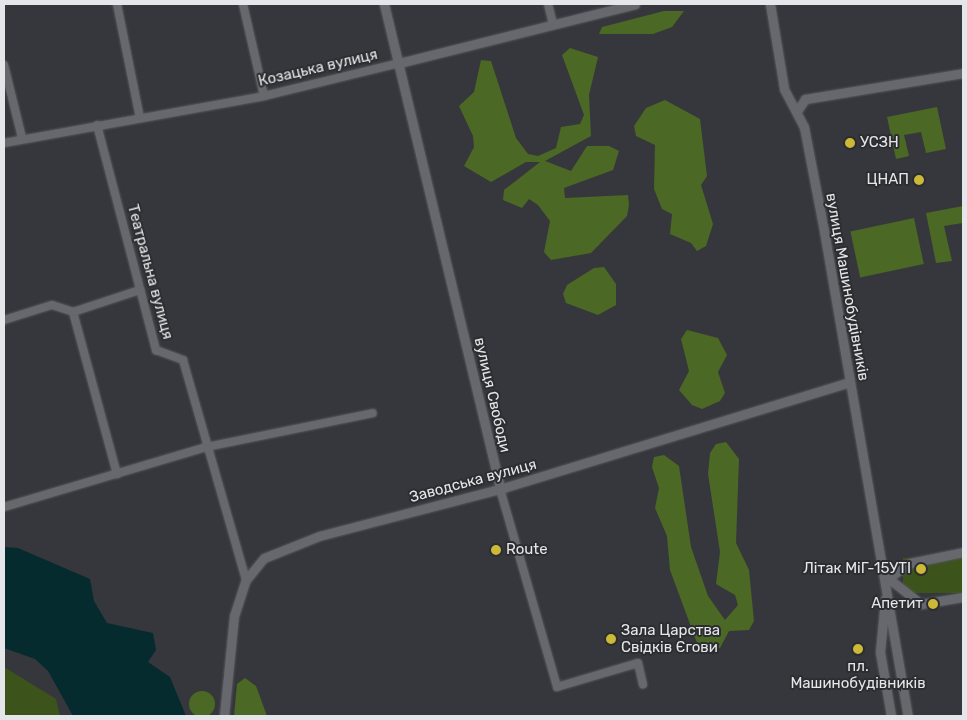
<!DOCTYPE html>
<html>
<head>
<meta charset="utf-8">
<style>
	body { margin:0 }
	#map { position:relative; width:967px; height:720px; overflow:hidden; background:#36373c; font-family:Rubik,sans-serif }
	div>[style] { position:absolute }
	[style*='--x'] { left:calc(var(--x)*1px); top:calc(var(--y)*1px); width:calc(var(--w)*1px); rotate:calc(var(--a)*1deg) }
	.green>* { inset:0; background:#3c541b; transform-origin:0 0 }
	.forest>* { inset:0; background:#4b6824; transform-origin:0 0 }
	.round { border-radius:50% }
	.water>* { inset:0; background:#062b2f }
	.roads { filter:drop-shadow(0 0 1px #55565a) drop-shadow(0 0 1px #55565a) }
	.minor>* { height:8px; margin:-4px; padding:0 4px; transform-origin:4px; border-radius:4px; background:#67686e }
	.tertiary>* { height:9px; margin:-4.5px; padding:0 4.5px; transform-origin:4.5px; border-radius:4.5px; background:#67686e }
	.dots>* { width:14px; height:14px; translate:-50% -50%; box-sizing:border-box; border:2px solid #2c2d31; border-radius:50% }
	span { translate:-50% -50%; white-space:nowrap; text-align:center; line-height:1.15; -webkit-text-stroke:4px #2c2d31; paint-order:stroke }
	.street-label { font-size:15px; color:#e5e6e9 }
	.poi-label { font-size:15px; color:#e5e6e9 }
	.left { translate:0 -50%; text-align:left }
	.right { translate:-100% -50%; text-align:right }
	.frame { position:absolute; inset:0; border:5px solid #e5e6e9; pointer-events:none }
</style>
</head>
<body>
<div id="map">
	<div class="green">
		<i style="left:963px;top:558px;width:35px;height:60px;rotate:90deg"></i>
		<i style="clip-path:polygon(4px 667px,56px 699px,60px 716px,4px 716px)"></i>
	</div>
	<div class="forest">
		<i style="clip-path:polygon(664px 11px,684px 11px,672px 27px,653px 34px,599px 34px,602px 27px)"></i>
		<i style="clip-path:polygon(570px 48px,598px 57px,589px 95px,591px 136px,545px 161px,571px 171px,587px 146px,609px 146px,619px 151px,613px 170px,564px 188px,565px 198px,628px 195px,629px 205px,627px 216px,591px 253px,551px 260px,544px 252px,550px 221px,538px 205px,529px 199px,522px 208px,503px 200px,504px 190px,540px 162px,526px 162px,491px 182px,464px 166px,474px 147px,473px 136px,459px 106px,474px 92px,481px 60px,491px 61px,516px 138px,528px 154px,538px 156px,556px 148px,561px 127px,580px 124px,584px 115px,562px 55px)"></i>
		<i style="clip-path:polygon(665px 100px,700px 119px,707px 176px,701px 185px,713px 224px,706px 246px,697px 251px,691px 243px,670px 234px,672px 214px,662px 209px,654px 189px,655px 145px,636px 136px,634px 126px,646px 108px)"></i>
		<i style="clip-path:polygon(937px 107px,946px 149px,926px 153px,921px 132px,904px 135px,909px 156px,896px 159px,887px 117px)"></i>
		<i style="clip-path:polygon(963px 206px,963px 223px,944px 226px,952px 261px,936px 263px,926px 213px)"></i>
		<i style="left:914px;top:218px;width:47px;height:65px;rotate:78deg"></i>
		<i style="clip-path:polygon(604px 267px,616px 284px,616px 305px,598px 315px,566px 303px,563px 294px,567px 285px,594px 268px)"></i>
		<i style="clip-path:polygon(687px 330px,718px 338px,727px 355px,718px 372px,725px 393px,720px 401px,702px 409px,692px 405px,679px 390px,689px 371px,681px 339px)"></i>
		<i style="clip-path:polygon(726px 442px,739px 459px,736px 543px,749px 570px,754px 621px,749px 630px,729px 631px,720px 648px,700px 651px,670px 570px,667px 536px,655px 508px,659px 488px,652px 467px,654px 457px,664px 455px,679px 466px,691px 547px,708px 596px,725px 620px,738px 605px,735px 595px,716px 584px,720px 552px,708px 474px,710px 453px,716px 444px)"></i>
		<i style="clip-path:polygon(245px 678px,256px 686px,267px 716px,234px 716px,237px 684px)"></i>
		<i class="round" style="left:189px;top:691px;width:26px;height:26px"></i>
	</div>
	<div class="water">
		<i style="clip-path:polygon(4px 547px,18px 548px,90px 579px,94px 601px,107px 623px,153px 633px,156px 650px,148px 662px,170px 677px,186px 716px,73px 716px,48px 671px,35px 659px,4px 648px)"></i>
	</div>
	<div class="roads">
		<div class="minor">
			<i style="--x:117;--y:4;--w:116;--a:78.6"></i>
			<i style="--x:243;--y:4;--w:94;--a:77.1"></i>
			<i style="--x:548;--y:4;--w:21;--a:76"></i>
			<i style="--x:4;--y:65;--w:75;--a:76.1"></i>
			<i style="--x:97;--y:125;--w:233;--a:75.3"></i>
			<i style="--x:156;--y:350;--w:29;--a:20"></i>
			<i style="--x:183;--y:360;--w:229;--a:74"></i>
			<i style="--x:4;--y:143;--w:264;--a:-10.2"></i>
			<i style="--x:264;--y:96;--w:139;--a:-13.7"></i>
			<i style="--x:73;--y:312;--w:168;--a:74.8"></i>
			<i style="--x:4;--y:320;--w:50;--a:-17.4"></i>
			<i style="--x:52;--y:305;--w:22;--a:18"></i>
			<i style="--x:73;--y:312;--w:71;--a:-18.2"></i>
			<i style="--x:500;--y:489;--w:206;--a:73.9"></i>
			<i style="--x:557;--y:687;--w:84;--a:-16.5"></i>
			<i style="--x:638;--y:663;--w:22;--a:77"></i>
			<i style="--x:4;--y:507;--w:211;--a:-16.5"></i>
			<i style="--x:206;--y:447;--w:170;--a:-11.5"></i>
		</div>
		<div class="tertiary">
			<i style="--x:384;--y:4;--w:499;--a:76.5"></i>
			<i style="--x:770;--y:4;--w:86;--a:80.6"></i>
			<i style="--x:784;--y:89;--w:43;--a:62.2"></i>
			<i style="--x:804;--y:127;--w:106;--a:79.1"></i>
			<i style="--x:824;--y:231;--w:492;--a:80.2"></i>
			<i style="--x:399;--y:63;--w:243;--a:-14"></i>
			<i style="--x:797;--y:111;--w:14;--a:-56"></i>
			<i style="--x:805;--y:99;--w:160;--a:-9.3"></i>
			<i style="--x:888;--y:578;--w:42;--a:38.2"></i>
			<i style="--x:921;--y:604;--w:43;--a:-9.5"></i>
			<i style="--x:888;--y:578;--w:27;--a:-34"></i>
			<i style="--x:910;--y:563;--w:54;--a:-11.7"></i>
			<i style="--x:885;--y:599;--w:53;--a:95.4"></i>
			<i style="--x:880;--y:652;--w:65;--a:80.2"></i>
			<i style="--x:224;--y:716;--w:100;--a:-84.3"></i>
			<i style="--x:234;--y:616;--w:38;--a:-72"></i>
			<i style="--x:246;--y:580;--w:28;--a:-51"></i>
			<i style="--x:264;--y:558;--w:59;--a:-21.8"></i>
			<i style="--x:319;--y:536;--w:187;--a:-14.6"></i>
			<i style="--x:500;--y:489;--w:366;--a:-17"></i>
		</div>
	</div>
	<div class="dots">
		<i style="left:850px;top:143px;background:#ccb938"></i>
		<i style="left:919px;top:180px;background:#ccb938"></i>
		<i style="left:496px;top:550px;background:#ccb938"></i>
		<i style="left:921px;top:569px;background:#ccb938"></i>
		<i style="left:933px;top:604px;background:#ccb938"></i>
		<i style="left:611px;top:639px;background:#ccb938"></i>
		<i style="left:858px;top:649px;background:#ccb938"></i>
	</div>
	<div class="street-label">
		<span style="left:318px;top:68px;rotate:-13deg">Козацька вулиця</span>
		<span style="left:150px;top:272px;rotate:75deg">Театральна вулиця</span>
		<span style="left:847px;top:287px;rotate:80deg">вулиця Машинобудівників</span>
		<span style="left:492px;top:395px;rotate:77deg">вулиця Свободи</span>
		<span style="left:473px;top:481px;rotate:-15deg">Заводська вулиця</span>
	</div>
	<div class="poi-label">
		<span class="left" style="left:860px;top:143px">УСЗН</span>
		<span class="right" style="left:909px;top:180px">ЦНАП</span>
		<span class="left" style="left:506px;top:550px">Route</span>
		<span class="right" style="left:911px;top:569px">Літак МіГ-15УТІ</span>
		<span class="right" style="left:923px;top:604px">Апетит</span>
		<span class="left" style="left:621px;top:639px">Зала Царства<br>Свідків Єгови</span>
		<span style="left:858px;top:675px">пл.<br>Машинобудівників</span>
	</div>
	<div class="frame"></div>
</div>
</body>
</html>
